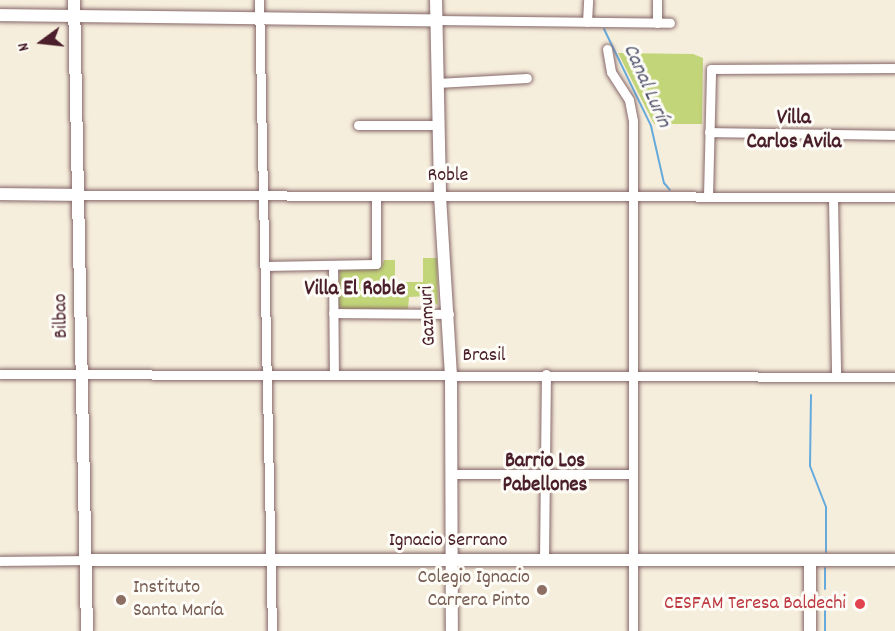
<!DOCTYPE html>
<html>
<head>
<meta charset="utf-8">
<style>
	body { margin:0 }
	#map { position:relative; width:895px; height:631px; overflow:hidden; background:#f6eedc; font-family:Dekko,sans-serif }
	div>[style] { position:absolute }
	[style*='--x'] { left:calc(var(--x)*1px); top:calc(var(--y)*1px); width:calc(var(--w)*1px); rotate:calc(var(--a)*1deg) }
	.green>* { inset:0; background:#c2d578 }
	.stream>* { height:2px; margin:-1px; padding:0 1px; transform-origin:1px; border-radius:1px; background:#66aadc }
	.roads { filter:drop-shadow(0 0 2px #866769) drop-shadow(0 0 2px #866769) }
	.street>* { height:9px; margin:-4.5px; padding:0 4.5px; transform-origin:4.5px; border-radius:4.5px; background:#fff }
	.secondary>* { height:12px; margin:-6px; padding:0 6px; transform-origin:6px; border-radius:6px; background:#fff }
	.dots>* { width:16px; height:16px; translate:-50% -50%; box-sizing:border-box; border:3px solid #fdfcf7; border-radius:50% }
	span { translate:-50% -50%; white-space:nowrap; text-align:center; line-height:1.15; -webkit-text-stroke:6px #fdfcf7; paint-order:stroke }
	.street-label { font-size:20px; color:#4a1f2b }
	.education-label { font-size:20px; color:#785e54 }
	.right { translate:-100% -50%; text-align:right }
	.left { translate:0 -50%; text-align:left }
	.health-label { font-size:20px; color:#be3a42 }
	.water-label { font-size:21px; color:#555772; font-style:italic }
	.neighbourhood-label { font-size:21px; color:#4a1f2b; font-weight:700 }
	.north { position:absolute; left:12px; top:12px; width:60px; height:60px; -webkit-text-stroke:4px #fdfcf7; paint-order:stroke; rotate:255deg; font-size:16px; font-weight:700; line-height:24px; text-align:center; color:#4a1f2b }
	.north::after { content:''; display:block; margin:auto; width:21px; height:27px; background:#4a1f2b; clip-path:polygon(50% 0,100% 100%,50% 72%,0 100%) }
</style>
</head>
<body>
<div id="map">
	<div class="green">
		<i style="clip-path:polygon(618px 53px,693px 54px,703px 58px,702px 124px,654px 124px)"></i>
		<i style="clip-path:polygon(423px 258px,437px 258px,438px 306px,429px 296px,409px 297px,408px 309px,342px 309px,338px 305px,340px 268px,381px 268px,384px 260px,395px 260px,395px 282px,423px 282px)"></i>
	</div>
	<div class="stream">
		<i style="--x:604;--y:29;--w:108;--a:64.1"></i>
		<i style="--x:651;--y:126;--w:58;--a:77.2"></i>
		<i style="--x:664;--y:183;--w:9;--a:49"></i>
		<i style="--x:811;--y:395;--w:71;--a:90.8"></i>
		<i style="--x:810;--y:466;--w:44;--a:68.7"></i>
		<i style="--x:826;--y:507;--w:45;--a:90"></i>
		<i style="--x:825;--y:589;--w:21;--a:-90"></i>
		<i style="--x:825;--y:631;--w:33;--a:-90"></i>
	</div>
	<div class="roads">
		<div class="street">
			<i style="--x:259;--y:0;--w:631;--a:88.82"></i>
			<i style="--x:657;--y:0;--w:23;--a:90"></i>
			<i style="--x:436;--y:20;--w:234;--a:0.7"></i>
			<i style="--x:587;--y:22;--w:22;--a:-87"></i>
			<i style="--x:607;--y:49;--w:23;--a:80"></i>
			<i style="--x:611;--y:72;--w:33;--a:57"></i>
			<i style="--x:629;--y:100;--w:21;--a:79"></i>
			<i style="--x:633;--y:121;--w:510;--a:90"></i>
			<i style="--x:437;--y:83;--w:90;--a:-3.2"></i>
			<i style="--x:358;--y:125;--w:80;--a:0"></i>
			<i style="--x:709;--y:132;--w:186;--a:0.9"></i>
			<i style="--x:80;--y:195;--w:815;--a:0.14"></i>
			<i style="--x:708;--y:196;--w:127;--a:-88.6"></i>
			<i style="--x:711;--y:69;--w:184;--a:-0.3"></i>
			<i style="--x:833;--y:197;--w:179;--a:89"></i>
			<i style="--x:333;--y:265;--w:107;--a:89.5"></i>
			<i style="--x:265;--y:266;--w:111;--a:-1"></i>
			<i style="--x:376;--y:264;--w:68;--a:-90"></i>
			<i style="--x:333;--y:313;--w:116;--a:0.5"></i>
			<i style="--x:0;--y:374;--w:895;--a:0.19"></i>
			<i style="--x:451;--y:474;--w:181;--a:0"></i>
			<i style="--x:544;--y:560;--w:186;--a:-89.4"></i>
			<i style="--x:0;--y:561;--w:87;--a:-0.7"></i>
		</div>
		<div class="secondary">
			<i style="--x:74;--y:0;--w:631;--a:88.82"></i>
			<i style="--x:436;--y:0;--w:196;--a:88.8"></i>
			<i style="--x:440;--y:196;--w:178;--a:86.5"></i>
			<i style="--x:451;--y:374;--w:257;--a:89.8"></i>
			<i style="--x:0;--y:15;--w:436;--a:0.7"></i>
			<i style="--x:0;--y:194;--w:80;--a:0.7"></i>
			<i style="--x:87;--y:560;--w:808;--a:0"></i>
			<i style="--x:810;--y:560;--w:71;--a:90"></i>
		</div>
	</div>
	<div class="dots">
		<i style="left:542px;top:590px;background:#8d6e63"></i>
		<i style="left:121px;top:600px;background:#8d6e63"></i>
		<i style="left:860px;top:604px;background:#e0444e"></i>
	</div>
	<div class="street-label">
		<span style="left:448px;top:176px">Roble</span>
		<span style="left:62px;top:316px;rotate:-91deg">Bilbao</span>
		<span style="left:429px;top:316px;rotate:-93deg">Gazmuri</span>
		<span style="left:484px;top:356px">Brasil</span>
		<span style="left:448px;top:541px">Ignacio Serrano</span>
	</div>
	<div class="education-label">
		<span class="right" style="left:530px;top:590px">Colegio Ignacio<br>Carrera Pinto</span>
		<span class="left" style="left:133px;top:600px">Instituto<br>Santa María</span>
	</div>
	<div class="health-label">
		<span class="right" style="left:846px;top:604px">CESFAM Teresa Baldechi</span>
	</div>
	<div class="water-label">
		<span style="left:646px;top:86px;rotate:66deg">Canal Lurín</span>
	</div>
	<div class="neighbourhood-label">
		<span style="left:794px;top:131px">Villa<br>Carlos Avila</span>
		<span style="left:355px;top:290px">Villa El Roble</span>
		<span style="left:545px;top:474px">Barrio Los<br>Pabellones</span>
	</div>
	<div class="north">N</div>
</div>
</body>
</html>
